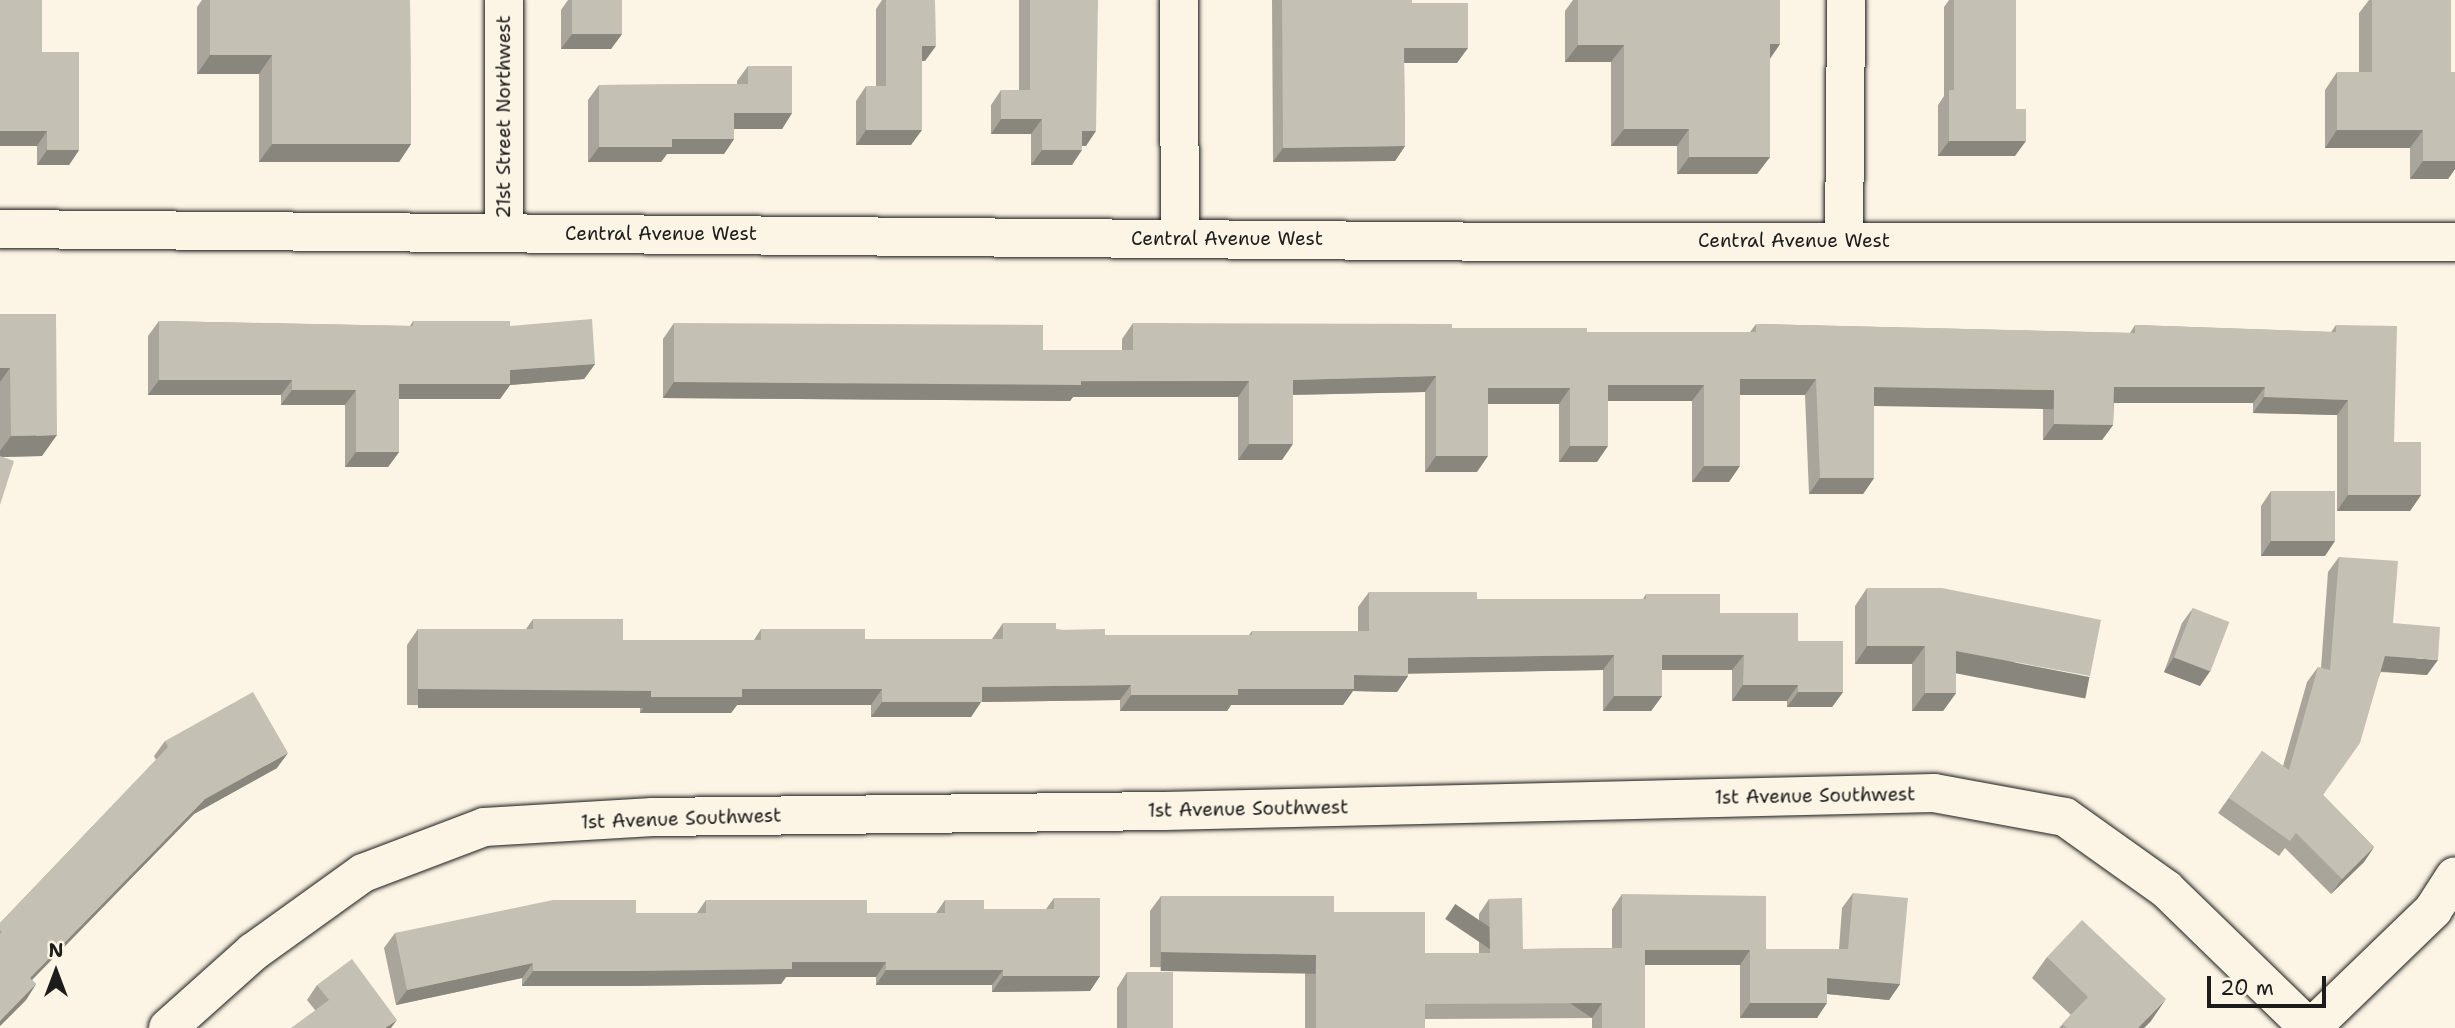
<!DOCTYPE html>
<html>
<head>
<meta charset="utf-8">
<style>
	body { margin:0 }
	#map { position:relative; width:2455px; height:1028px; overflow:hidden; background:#fcf5e5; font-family:"Shantell Sans",sans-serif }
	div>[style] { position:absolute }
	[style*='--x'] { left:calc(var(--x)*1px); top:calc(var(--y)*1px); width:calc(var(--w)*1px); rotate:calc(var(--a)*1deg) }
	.roads { filter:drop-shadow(0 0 2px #1c1c1c) drop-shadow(0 0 2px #1c1c1c) }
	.minor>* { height:38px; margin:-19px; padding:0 19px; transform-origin:19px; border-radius:19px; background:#fcf5e5 }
	.wall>* { inset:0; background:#a9a59a }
	.shaded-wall>* { inset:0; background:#89867d; transform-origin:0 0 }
	.building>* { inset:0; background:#c4c0b3; transform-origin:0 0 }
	span { translate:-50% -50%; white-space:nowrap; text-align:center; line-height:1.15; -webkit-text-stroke:6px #fcf5e5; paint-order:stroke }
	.street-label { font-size:19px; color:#1c1c1c }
	.north { position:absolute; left:21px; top:937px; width:70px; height:70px; -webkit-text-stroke:5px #fcf5e5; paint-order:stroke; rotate:0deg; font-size:19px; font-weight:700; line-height:28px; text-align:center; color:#1c1c1c }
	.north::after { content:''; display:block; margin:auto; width:24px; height:32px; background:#1c1c1c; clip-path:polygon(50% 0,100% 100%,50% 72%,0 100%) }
	.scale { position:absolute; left:2207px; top:976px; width:119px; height:32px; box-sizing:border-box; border:4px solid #1c1c1c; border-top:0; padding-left:9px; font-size:21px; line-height:24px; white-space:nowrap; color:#1c1c1c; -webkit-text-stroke:5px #fcf5e5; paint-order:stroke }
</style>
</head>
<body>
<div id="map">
	<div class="roads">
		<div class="minor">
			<i style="--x:1179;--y:0;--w:239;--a:89.8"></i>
			<i style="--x:0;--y:229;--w:1530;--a:0.49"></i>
			<i style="--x:1530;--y:242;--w:925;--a:0"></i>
			<i style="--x:504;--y:233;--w:233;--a:-90"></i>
			<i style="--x:1844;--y:241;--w:241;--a:-89.5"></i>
			<i style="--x:168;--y:1028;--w:114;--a:-41.8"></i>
			<i style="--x:253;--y:952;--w:135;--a:-35.7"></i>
			<i style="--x:363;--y:873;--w:129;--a:-20.8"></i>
			<i style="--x:484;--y:827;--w:169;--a:-3.4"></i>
			<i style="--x:653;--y:817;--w:511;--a:-0.67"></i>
			<i style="--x:1164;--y:811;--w:770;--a:-1.34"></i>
			<i style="--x:1934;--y:793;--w:133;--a:10.4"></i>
			<i style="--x:2065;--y:817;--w:124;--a:35.5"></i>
			<i style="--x:2166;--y:889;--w:199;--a:44.2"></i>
			<i style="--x:2311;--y:1028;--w:170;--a:-44"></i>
			<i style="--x:2433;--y:910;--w:40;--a:-57.1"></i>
		</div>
	</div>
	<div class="wall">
		<i style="clip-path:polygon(202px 0,410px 0,411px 144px,399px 162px,259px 162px,259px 74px,197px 74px,197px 7px)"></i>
		<i style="clip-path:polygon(568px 0,622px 0,622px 34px,611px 49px,561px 49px,561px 10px)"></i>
		<i style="clip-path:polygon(882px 0,935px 0,925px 61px,922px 61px,911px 145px,856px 145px,856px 101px,866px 86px,876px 86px,876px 9px)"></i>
		<i style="clip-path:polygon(1019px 0,1098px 0,1086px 146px,1082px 146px,1072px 165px,1031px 165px,1031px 134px,991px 134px,991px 105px,1001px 90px,1019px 90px)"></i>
		<i style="clip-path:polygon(1272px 0,1412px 0,1412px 3px,1457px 63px,1404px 63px,1405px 146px,1395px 161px,1273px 162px)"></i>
		<i style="clip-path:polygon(1573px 0,1780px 0,1780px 44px,1770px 59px,1770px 157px,1757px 174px,1677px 174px,1677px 146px,1611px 146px,1611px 62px,1565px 62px,1565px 11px)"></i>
		<i style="clip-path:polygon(1949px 0,2016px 0,2015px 156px,1938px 156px,1938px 105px,1944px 96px,1944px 7px)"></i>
		<i style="clip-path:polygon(2369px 0,2451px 0,2451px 72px,2455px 72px,2455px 169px,2448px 179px,2410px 179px,2410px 148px,2325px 148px,2325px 90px,2337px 72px,2359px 72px,2359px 13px)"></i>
		<i style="clip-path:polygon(42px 52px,79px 150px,69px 165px,37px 165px,37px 146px,0 146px)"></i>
		<i style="clip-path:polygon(748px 66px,792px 113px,782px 129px,734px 129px,734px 139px,724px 154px,667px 154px,661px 162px,588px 162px,588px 100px,599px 85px,737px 84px,737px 81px)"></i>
		<i style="clip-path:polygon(0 314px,42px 456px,3px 457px,0 505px)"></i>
		<i style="clip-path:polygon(159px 321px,410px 326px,413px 321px,510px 326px,595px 364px,584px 379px,510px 385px,500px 399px,399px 399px,399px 452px,388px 467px,345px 467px,345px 405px,281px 405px,281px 395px,148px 395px,148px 336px)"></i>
		<i style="clip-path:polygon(674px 323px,1043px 350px,1122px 350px,1122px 339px,1133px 323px,1452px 328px,1587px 332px,1750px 332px,1756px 324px,2130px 333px,2135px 325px,2331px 332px,2336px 325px,2394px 442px,2421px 495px,2410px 511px,2337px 511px,2337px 415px,2253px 413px,2253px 403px,2114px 403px,2113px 425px,2102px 440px,2043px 440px,2043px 406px,1874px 403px,1874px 478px,1863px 494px,1809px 494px,1805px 395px,1740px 395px,1729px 482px,1692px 482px,1692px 401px,1608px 401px,1597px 462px,1559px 462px,1559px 404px,1488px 404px,1477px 472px,1425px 472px,1425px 392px,1293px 395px,1282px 460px,1238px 460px,1238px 397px,1073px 397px,1070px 401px,663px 398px,663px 339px)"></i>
		<i style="clip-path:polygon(2271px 491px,2325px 556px,2261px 556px,2261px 506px)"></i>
		<i style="clip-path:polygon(2339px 557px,2393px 623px,2427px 675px,2381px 672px,2323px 795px,2374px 847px,2364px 862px,2331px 894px,2285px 848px,2279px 856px,2218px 813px,2262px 751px,2283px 766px,2307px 682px,2318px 667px,2321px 668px,2328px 572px)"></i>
		<i style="clip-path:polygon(1867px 588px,2078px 694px,1956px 671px,1956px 693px,1943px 711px,1912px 711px,1912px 664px,1855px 664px,1855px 606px)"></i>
		<i style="clip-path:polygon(1369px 592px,1477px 599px,1643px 599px,1646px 594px,1720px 613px,1798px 641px,1843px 692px,1832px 707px,1787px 707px,1787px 701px,1732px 701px,1732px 670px,1662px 670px,1662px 696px,1651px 711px,1603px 711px,1603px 670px,1408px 673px,1408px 676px,1397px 692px,1353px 691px,1343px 705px,1231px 705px,1227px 711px,1120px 711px,1120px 700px,981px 702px,971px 717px,871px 717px,871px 705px,737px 705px,731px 713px,640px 713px,640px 707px,407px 705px,407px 645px,418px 629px,526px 629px,533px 619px,623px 640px,754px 640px,761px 629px,865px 639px,992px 639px,1003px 623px,1105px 635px,1249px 635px,1252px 631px,1358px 631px,1358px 607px)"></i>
		<i style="clip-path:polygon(2193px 608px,2200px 686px,2164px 672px,2182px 623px)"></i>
		<i style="clip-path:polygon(165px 741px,277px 768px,194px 814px,32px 980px,36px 984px,26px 1000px,0 1026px,0 923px,156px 760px,154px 756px)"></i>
		<i style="clip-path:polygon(1853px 893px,1900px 984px,1889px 1000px,1827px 994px,1817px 1018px,1740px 1018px,1740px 965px,1645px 965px,1645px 1028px,1592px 1028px,1592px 1018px,1425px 1019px,1425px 1028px,1305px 1028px,1305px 970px,1150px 967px,1150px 911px,1161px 896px,1334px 912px,1425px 953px,1479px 953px,1479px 914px,1489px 899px,1523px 949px,1612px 948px,1612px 909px,1622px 894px,1766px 949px,1839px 949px,1842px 908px)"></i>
		<i style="clip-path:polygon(1054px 898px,1100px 976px,1090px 991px,992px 992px,992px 985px,876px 985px,876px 977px,786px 977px,781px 984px,625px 986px,522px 986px,522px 978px,396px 1005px,384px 948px,395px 933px,636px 913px,697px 913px,706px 900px,867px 913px,936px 913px,945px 900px,984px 909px,1046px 909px)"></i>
		<i style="clip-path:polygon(2047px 957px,2151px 1021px,2144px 1028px,2059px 1028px,2071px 1015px,2032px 978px)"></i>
		<i style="clip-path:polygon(1127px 972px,1173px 1028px,1117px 1028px,1117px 988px)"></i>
		<i style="clip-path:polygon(317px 985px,391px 1028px,315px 1010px,307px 1000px)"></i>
	</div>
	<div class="shaded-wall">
		<i style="clip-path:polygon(572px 34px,622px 34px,611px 49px,561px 49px)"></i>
		<i style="clip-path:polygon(1770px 44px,1780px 44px,1768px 61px)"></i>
		<i style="clip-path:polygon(1578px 45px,1624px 45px,1611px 62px,1565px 62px)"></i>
		<i style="clip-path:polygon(922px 46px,936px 46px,925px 61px,911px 61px)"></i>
		<i style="clip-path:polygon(1404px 48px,1468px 48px,1457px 63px,1394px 63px)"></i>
		<i style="clip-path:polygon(210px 55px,272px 55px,259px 74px,197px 74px)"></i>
		<i style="clip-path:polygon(734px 113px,792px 113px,782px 129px,724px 129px)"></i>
		<i style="clip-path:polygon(1001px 119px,1042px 119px,1031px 134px,991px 134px)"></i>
		<i style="clip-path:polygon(1624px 129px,1689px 129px,1677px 146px,1611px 146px)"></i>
		<i style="clip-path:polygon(866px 130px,922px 130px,911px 145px,856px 145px)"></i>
		<i style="clip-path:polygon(2337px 130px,2423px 130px,2410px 148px,2325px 148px)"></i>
		<i style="clip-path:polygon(0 131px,47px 131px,37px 146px,0 146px)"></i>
		<i style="clip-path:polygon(1082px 131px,1096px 131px,1086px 146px,1072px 146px)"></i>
		<i style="clip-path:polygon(672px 139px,734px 139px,724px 154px,667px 154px,661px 162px,588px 162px,599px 147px)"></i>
		<i style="clip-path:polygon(1949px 141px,2026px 141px,2015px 156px,1938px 156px)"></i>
		<i style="clip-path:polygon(272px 144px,411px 144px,399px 162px,259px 162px)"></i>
		<i style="clip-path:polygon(1405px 146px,1395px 161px,1273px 162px,1283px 148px)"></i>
		<i style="clip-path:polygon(47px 150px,79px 150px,69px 165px,37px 165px)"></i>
		<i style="clip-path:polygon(1042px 150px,1082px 150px,1072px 165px,1031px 165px)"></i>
		<i style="clip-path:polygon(1689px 157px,1770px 157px,1757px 174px,1677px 174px)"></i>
		<i style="clip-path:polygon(2423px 161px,2455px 161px,2455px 169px,2448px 179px,2410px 179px)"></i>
		<i style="clip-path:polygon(595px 364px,584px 379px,510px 385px,500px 399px,388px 399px,399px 384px,510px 370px)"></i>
		<i style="clip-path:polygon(0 368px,10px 368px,0 382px)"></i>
		<i style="clip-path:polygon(1436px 376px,1425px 392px,1282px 395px,1293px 380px)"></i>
		<i style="clip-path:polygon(1740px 379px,1816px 379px,1805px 395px,1729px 395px)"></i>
		<i style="clip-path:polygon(159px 380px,292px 380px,281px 395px,148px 395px)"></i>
		<i style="clip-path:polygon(1249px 381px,1238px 397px,1073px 397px,1070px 401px,663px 398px,674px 382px)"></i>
		<i style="clip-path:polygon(1608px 385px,1704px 385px,1692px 401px,1597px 401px)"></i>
		<i style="left:1874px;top:387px;width:180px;height:19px;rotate:1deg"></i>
		<i style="clip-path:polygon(2114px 387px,2265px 387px,2253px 403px,2103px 403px)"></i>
		<i style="clip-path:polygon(1488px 388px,1570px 388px,1559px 404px,1477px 404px)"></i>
		<i style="clip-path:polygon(292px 390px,356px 390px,345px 405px,281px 405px)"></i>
		<i style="clip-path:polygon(2264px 397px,2348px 400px,2337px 415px,2253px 413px)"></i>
		<i style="clip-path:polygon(2054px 424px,2113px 425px,2102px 440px,2043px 440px)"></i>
		<i style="clip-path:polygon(57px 435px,42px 456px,0 457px,0 451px,11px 436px)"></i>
		<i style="clip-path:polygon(1249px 444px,1293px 444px,1282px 460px,1238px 460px)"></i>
		<i style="clip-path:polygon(1570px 446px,1608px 446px,1597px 462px,1559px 462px)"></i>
		<i style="clip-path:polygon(356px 452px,399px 452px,388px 467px,345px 467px)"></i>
		<i style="clip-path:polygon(1436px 456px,1488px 456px,1477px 472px,1425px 472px)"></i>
		<i style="clip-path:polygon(1704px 466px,1740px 466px,1729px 482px,1692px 482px)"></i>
		<i style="clip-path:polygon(1820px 478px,1874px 478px,1863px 494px,1809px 494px)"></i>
		<i style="clip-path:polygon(2348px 495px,2421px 495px,2410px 511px,2337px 511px)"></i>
		<i style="clip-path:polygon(2271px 541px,2335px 541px,2325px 556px,2261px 556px)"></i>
		<i style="clip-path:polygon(1867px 646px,1925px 646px,1912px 664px,1855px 664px)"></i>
		<i style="left:1956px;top:651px;width:136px;height:22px;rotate:11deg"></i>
		<i style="clip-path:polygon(1614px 655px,1603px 670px,1397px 674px,1408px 658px)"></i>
		<i style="clip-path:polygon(1662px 655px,1744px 655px,1732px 670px,1651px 670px)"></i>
		<i style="clip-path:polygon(2385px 656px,2438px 660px,2427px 675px,2375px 671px)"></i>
		<i style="clip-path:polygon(2174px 657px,2211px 670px,2200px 686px,2164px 672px)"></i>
		<i style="clip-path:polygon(1354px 675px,1408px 676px,1397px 692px,1353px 691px,1343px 705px,1231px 705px,1227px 711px,1120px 711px,1131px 695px,1238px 689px)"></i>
		<i style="clip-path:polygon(1131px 685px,1120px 700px,981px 702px,971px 717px,871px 717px,882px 702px,982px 687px)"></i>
		<i style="clip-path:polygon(1743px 685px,1798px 685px,1787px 701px,1732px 701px)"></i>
		<i style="left:418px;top:689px;width:233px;height:19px"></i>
		<i style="clip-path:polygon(742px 689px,882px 689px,871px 705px,737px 705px,731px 713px,640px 713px,651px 697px)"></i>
		<i style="clip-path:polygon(1798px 692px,1843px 692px,1832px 707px,1787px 707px)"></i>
		<i style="clip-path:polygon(1925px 693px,1956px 693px,1943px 711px,1912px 711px)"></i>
		<i style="clip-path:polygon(1614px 696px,1662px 696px,1651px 711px,1603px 711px)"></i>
		<i style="clip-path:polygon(288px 753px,277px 768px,194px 814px,19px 993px,30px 978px,205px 799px)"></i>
		<i style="clip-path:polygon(2374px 847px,2364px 862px,2331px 894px,2342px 879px)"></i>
		<i style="clip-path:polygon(1645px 950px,1750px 950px,1740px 965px,1634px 965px)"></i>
		<i style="left:1161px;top:952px;width:155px;height:19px;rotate:1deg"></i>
		<i style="clip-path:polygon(792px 962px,886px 962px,876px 977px,786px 977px,781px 984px,625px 986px,522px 986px,533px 971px)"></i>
		<i style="clip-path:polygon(533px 963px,522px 978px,396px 1005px,407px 990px)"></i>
		<i style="clip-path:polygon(886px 970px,1003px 970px,992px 985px,876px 985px)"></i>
		<i style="clip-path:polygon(1003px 976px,1100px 976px,1090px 991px,992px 992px)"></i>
		<i style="clip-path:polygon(1827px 978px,1900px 984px,1889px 1000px,1817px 993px)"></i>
		<i style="clip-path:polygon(36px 984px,26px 1000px,0 1026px,0 1021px)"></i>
		<i style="clip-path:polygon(2166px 999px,2151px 1021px,2144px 1028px,2138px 1028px)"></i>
		<i style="left:1602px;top:1003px;width:18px;height:177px;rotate:124deg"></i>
		<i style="clip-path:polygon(1750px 1003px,1827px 1003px,1817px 1018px,1740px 1018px)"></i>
		<i style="clip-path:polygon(397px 1020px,391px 1028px,385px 1028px)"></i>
	</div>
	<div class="building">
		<i style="clip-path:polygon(0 0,42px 0,42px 52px,79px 52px,79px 150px,47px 150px,47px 131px,0 131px)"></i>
		<i style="clip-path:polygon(210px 0,410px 0,411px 144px,272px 144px,272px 55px,210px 55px)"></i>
		<i style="left:572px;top:0;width:50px;height:34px"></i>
		<i style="clip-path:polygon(886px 0,935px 0,936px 46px,922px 46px,922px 130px,866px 130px,866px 86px,886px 86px)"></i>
		<i style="clip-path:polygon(1030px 0,1098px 0,1096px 131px,1082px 131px,1082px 150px,1042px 150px,1042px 119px,1001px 119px,1001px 90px,1030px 90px)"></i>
		<i style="clip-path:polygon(1282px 0,1412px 0,1412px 3px,1468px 3px,1468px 48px,1404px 48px,1405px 146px,1283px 148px)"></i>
		<i style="clip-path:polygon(1578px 0,1780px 0,1780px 44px,1770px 44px,1770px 157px,1689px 157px,1689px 129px,1624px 129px,1624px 45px,1578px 45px)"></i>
		<i style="clip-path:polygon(1954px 0,2016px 0,2016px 109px,2026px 109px,2026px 141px,1949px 141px,1949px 90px,1954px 90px)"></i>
		<i style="clip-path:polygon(2372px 0,2451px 0,2451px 72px,2455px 72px,2455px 161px,2423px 161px,2423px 130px,2337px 130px,2337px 72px,2372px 72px)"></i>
		<i style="clip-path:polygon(748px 66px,792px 66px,792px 113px,734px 113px,734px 139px,672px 139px,672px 147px,599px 147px,599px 85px,748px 84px)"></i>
		<i style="clip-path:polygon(0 314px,56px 314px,57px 435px,11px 436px,10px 368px,0 368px)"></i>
		<i style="clip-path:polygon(592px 319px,595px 364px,510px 370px,510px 384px,399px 384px,399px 452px,356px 452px,356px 390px,292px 390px,292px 380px,159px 380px,159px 321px,413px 326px,413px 321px,510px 321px,510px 326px)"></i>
		<i style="clip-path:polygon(674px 323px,1043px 325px,1043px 350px,1133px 350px,1133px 323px,1452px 324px,1452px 328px,1587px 328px,1587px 332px,1756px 332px,1756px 324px,2135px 333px,2135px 325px,2336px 332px,2336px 325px,2397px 326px,2394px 442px,2421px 442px,2421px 495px,2348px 495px,2348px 400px,2264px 397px,2265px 387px,2114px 387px,2113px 425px,2054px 424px,2054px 390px,1874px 387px,1874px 478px,1820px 478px,1816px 379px,1740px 379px,1740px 466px,1704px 466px,1704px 385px,1608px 385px,1608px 446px,1570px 446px,1570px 388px,1488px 388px,1488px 456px,1436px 456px,1436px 376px,1293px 380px,1293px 444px,1249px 444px,1249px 381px,1081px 381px,1081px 385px,674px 382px)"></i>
		<i style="clip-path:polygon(0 456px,14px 461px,0 505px)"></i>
		<i style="left:2271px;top:491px;width:64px;height:50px"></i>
		<i style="clip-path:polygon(2339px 557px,2398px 561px,2393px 623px,2440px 627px,2438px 660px,2385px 656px,2360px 743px,2323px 795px,2374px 847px,2342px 879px,2296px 833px,2290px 841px,2229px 798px,2262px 751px,2289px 770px,2318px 667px,2330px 670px)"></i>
		<i style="clip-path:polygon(1867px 588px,1942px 588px,2101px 620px,2090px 676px,1956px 651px,1956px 693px,1925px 693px,1925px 646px,1867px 646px)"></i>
		<i style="clip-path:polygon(1369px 592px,1477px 592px,1477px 599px,1646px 599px,1646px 594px,1720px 594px,1720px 613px,1798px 613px,1798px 641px,1843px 641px,1843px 692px,1798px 692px,1798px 685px,1743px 685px,1744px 655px,1662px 655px,1662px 696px,1614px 696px,1614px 655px,1408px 658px,1408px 676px,1354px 675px,1354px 689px,1238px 689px,1238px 695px,1131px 695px,1131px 685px,982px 687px,982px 702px,882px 702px,882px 689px,742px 689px,742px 697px,651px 697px,651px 691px,418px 689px,418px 629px,533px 629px,533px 619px,623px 619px,623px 640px,761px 640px,761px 629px,865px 629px,865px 639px,1003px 639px,1003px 623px,1056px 623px,1056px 630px,1105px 629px,1105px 635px,1252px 635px,1252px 631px,1369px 631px)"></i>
		<i style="left:2193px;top:608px;width:39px;height:53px;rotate:21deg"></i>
		<i style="clip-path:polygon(253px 692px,288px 753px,205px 799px,30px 978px,36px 984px,0 1021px,0 934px,2px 932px,0 930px,0 923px,168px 747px,165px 741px)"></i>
		<i style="clip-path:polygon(1853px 893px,1908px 898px,1900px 984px,1827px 978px,1827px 1003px,1750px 1003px,1750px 950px,1645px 950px,1645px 1028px,1602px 1028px,1602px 1003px,1425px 1004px,1425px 1028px,1316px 1028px,1316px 955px,1161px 952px,1161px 896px,1334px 896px,1334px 912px,1425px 912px,1425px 953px,1490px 953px,1489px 899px,1522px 898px,1523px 949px,1622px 948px,1622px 894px,1766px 896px,1766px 949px,1848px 949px)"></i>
		<i style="clip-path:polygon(1054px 898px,1100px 898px,1100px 976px,1003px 976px,1003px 970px,886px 970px,886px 962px,792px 962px,792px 969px,636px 971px,533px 971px,533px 963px,407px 990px,395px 933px,553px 900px,636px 900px,636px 913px,706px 913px,706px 900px,867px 900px,867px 913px,945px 913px,945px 900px,984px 900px,984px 909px,1054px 909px)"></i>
		<i style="clip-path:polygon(2082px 920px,2166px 999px,2138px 1028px,2067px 1028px,2062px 1024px,2088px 997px,2047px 957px)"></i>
		<i style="clip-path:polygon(352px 959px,397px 1020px,385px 1028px,291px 1028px,329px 1000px,317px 985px)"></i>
		<i style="left:1127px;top:972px;width:46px;height:56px"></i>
	</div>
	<div class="street-label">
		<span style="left:504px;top:117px;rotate:-90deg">21st Street Northwest</span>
		<span style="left:661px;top:234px">Central Avenue West</span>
		<span style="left:1227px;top:239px">Central Avenue West</span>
		<span style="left:1794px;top:241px">Central Avenue West</span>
		<span style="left:1815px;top:796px;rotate:-1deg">1st Avenue Southwest</span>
		<span style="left:1248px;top:809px;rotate:-1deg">1st Avenue Southwest</span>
		<span style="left:681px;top:819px;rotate:-2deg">1st Avenue Southwest</span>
	</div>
	<div class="north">N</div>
	<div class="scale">20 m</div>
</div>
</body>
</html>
